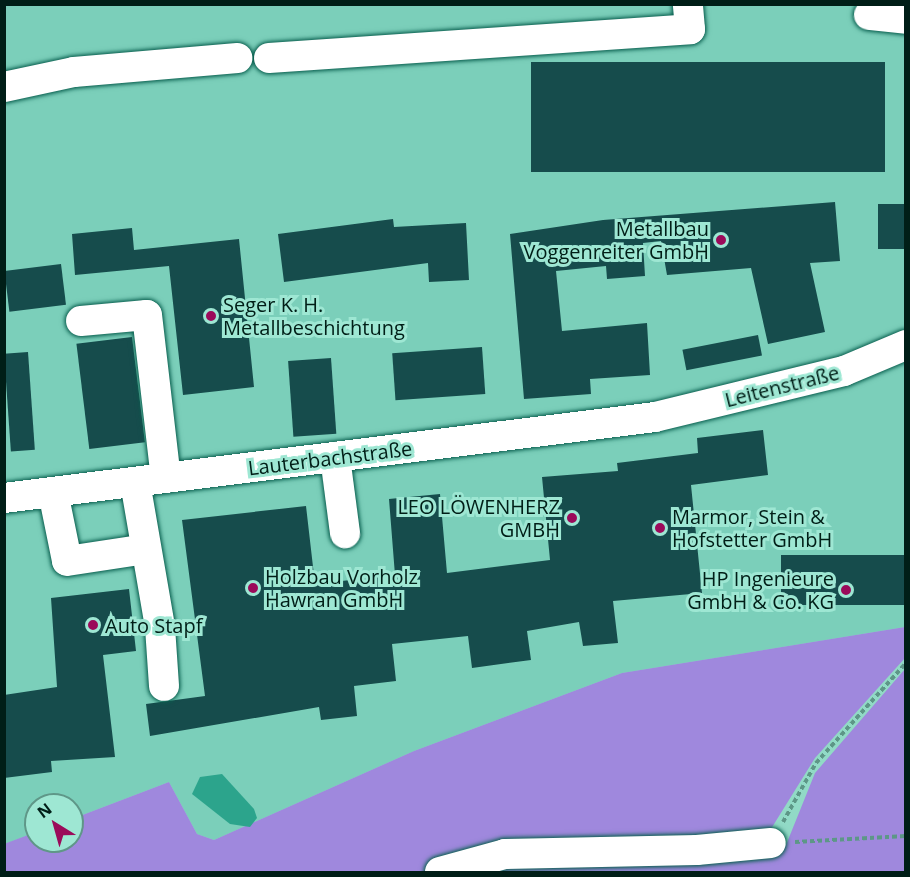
<!DOCTYPE html>
<html>
<head>
<meta charset="utf-8">
<style>
	body { margin:0 }
	#map { position:relative; width:910px; height:877px; overflow:hidden; background:#91dac6; font-family:"Open Sans",sans-serif }
	div>[style] { position:absolute }
	[style*='--x'] { left:calc(var(--x)*1px); top:calc(var(--y)*1px); width:calc(var(--w)*1px); rotate:calc(var(--a)*1deg) }
	.built>* { inset:0; background:#7bcfba }
	.green>* { inset:0; background:#9f88dd }
	.water>* { inset:0; background:#2ca48c }
	.building>* { inset:0; background:#164c4c; transform-origin:0 0 }
	.path>* { height:4px; margin-top:-2px; transform-origin:0; background:repeating-linear-gradient(90deg,#5d9787 0 4.5px,transparent 0 7.5px) }
	.roads { filter:drop-shadow(0 0 2px #085e4e) drop-shadow(0 0 2px #085e4e) }
	.minor>* { height:30px; margin:-15px; padding:0 15px; transform-origin:15px; border-radius:15px; background:#fff }
	.dots>* { width:16px; height:16px; translate:-50% -50%; box-sizing:border-box; border:3px solid #9ee7d3; border-radius:50% }
	span { translate:-50% -50%; white-space:nowrap; text-align:center; line-height:1.15; -webkit-text-stroke:6px #9ee7d3; paint-order:stroke }
	.poi-label { font-size:20px; color:#001e17 }
	.right { translate:-100% -50%; text-align:right }
	.left { translate:0 -50%; text-align:left }
	.street-label { font-size:20px; color:#001e17 }
	.frame { position:absolute; inset:0; border:6px solid #001e17; pointer-events:none }
	.north { position:absolute; left:24px; top:793px; width:60px; height:60px; box-sizing:border-box; background:#9ee7d3; border:2px solid #5f9788; border-radius:50%; rotate:323deg; font-size:16px; font-weight:700; line-height:24px; text-align:center; color:#001e17 }
	.north::after { content:''; display:block; margin:auto; width:21px; height:27px; background:#9b0a5a; clip-path:polygon(50% 0,100% 100%,50% 72%,0 100%) }
</style>
</head>
<body>
<div id="map">
	<div class="built">
		<i style="clip-path:polygon(5px 5px,905px 5px,905px 627px,622px 673px,414px 751px,214px 840px,197px 834px,169px 782px,72px 819px,72px 805px,36px 805px,36px 832px,5px 844px)"></i>
	</div>
	<div class="green">
		<i style="clip-path:polygon(905px 627px,905px 658px,815px 758px,766px 837px,427px 872px,5px 872px,4px 844px,36px 832px,36px 841px,72px 841px,72px 819px,169px 782px,197px 834px,214px 840px,414px 751px,622px 673px)"></i>
		<i style="clip-path:polygon(905px 669px,905px 872px,458px 872px,786px 845px,815px 773px)"></i>
	</div>
	<div class="water">
		<i style="clip-path:polygon(222px 774px,254px 809px,257px 818px,250px 827px,230px 824px,192px 794px,200px 777px)"></i>
	</div>
	<div class="building">
		<i style="left:531px;top:62px;width:354px;height:110px"></i>
		<i style="clip-path:polygon(835px 202px,840px 261px,810px 263px,825px 332px,768px 344px,751px 268px,667px 275px,661px 241px,643px 243px,645px 276px,607px 279px,606px 266px,556px 271px,562px 331px,647px 323px,650px 375px,590px 379px,591px 394px,524px 399px,510px 234px,603px 220px)"></i>
		<i style="left:878px;top:204px;width:28px;height:45px"></i>
		<i style="clip-path:polygon(393px 219px,394px 227px,466px 223px,469px 280px,429px 282px,428px 263px,284px 282px,278px 234px)"></i>
		<i style="clip-path:polygon(132px 228px,134px 250px,239px 239px,254px 387px,183px 395px,169px 266px,75px 275px,72px 234px)"></i>
		<i style="left:61px;top:264px;width:41px;height:57px;rotate:83deg"></i>
		<i style="left:758px;top:335px;width:21px;height:77px;rotate:79deg"></i>
		<i style="left:132px;top:337px;width:106px;height:56px;rotate:83deg"></i>
		<i style="left:482px;top:347px;width:47px;height:90px;rotate:86deg"></i>
		<i style="left:28px;top:352px;width:98px;height:24px;rotate:86deg"></i>
		<i style="left:331px;top:358px;width:76px;height:43px;rotate:86deg"></i>
		<i style="clip-path:polygon(763px 430px,768px 475px,691px 485px,702px 593px,613px 601px,618px 643px,583px 646px,579px 622px,527px 631px,531px 660px,472px 668px,468px 636px,392px 644px,396px 681px,354px 686px,357px 716px,321px 720px,319px 707px,150px 736px,146px 704px,205px 696px,182px 520px,306px 506px,315px 584px,395px 575px,389px 499px,440px 494px,447px 573px,550px 560px,542px 477px,618px 471px,617px 463px,698px 453px,697px 438px)"></i>
		<i style="left:906px;top:555px;width:50px;height:125px;rotate:90deg"></i>
		<i style="clip-path:polygon(129px 589px,136px 651px,103px 655px,115px 757px,51px 761px,52px 772px,4px 778px,4px 695px,57px 687px,51px 598px)"></i>
	</div>
	<div class="path">
		<i style="--x:783;--y:822;--w:68;--a:-60.8"></i>
		<i style="--x:816;--y:763;--w:135;--a:-48"></i>
		<i style="--x:795;--y:842;--w:111;--a:-3.1"></i>
	</div>
	<div class="roads">
		<div class="minor">
			<i style="--x:869;--y:15;--w:37;--a:6"></i>
			<i style="--x:269;--y:58;--w:422;--a:-3.9"></i>
			<i style="--x:690;--y:29;--w:25;--a:-95"></i>
			<i style="--x:4;--y:87;--w:72;--a:-12.1"></i>
			<i style="--x:74;--y:72;--w:164;--a:-4.9"></i>
			<i style="--x:81;--y:321;--w:66;--a:-5.2"></i>
			<i style="--x:147;--y:315;--w:164;--a:83.4"></i>
			<i style="--x:335;--y:457;--w:77;--a:82.5"></i>
			<i style="--x:135;--y:482;--w:147;--a:80.2"></i>
			<i style="--x:160;--y:627;--w:59;--a:86.1"></i>
			<i style="--x:53;--y:492;--w:70;--a:78.5"></i>
			<i style="--x:67;--y:561;--w:80;--a:-8.6"></i>
			<i style="--x:4;--y:498;--w:656;--a:-7.09"></i>
			<i style="--x:655;--y:417;--w:195;--a:-13.7"></i>
			<i style="--x:844;--y:371;--w:67;--a:-22.8"></i>
			<i style="--x:440;--y:872;--w:67;--a:-15.5"></i>
			<i style="--x:505;--y:854;--w:192;--a:-1.2"></i>
			<i style="--x:697;--y:850;--w:74;--a:-5.4"></i>
		</div>
	</div>
	<div class="dots">
		<i style="left:721px;top:240px;background:#9b0a5a"></i>
		<i style="left:211px;top:316px;background:#9b0a5a"></i>
		<i style="left:572px;top:518px;background:#9b0a5a"></i>
		<i style="left:660px;top:528px;background:#9b0a5a"></i>
		<i style="left:253px;top:588px;background:#9b0a5a"></i>
		<i style="left:846px;top:590px;background:#9b0a5a"></i>
		<i style="left:93px;top:625px;background:#9b0a5a"></i>
	</div>
	<div class="poi-label">
		<span class="right" style="left:709px;top:240px">Metallbau<br>Voggenreiter GmbH</span>
		<span class="left" style="left:223px;top:316px">Seger K. H.<br>Metallbeschichtung</span>
		<span class="right" style="left:560px;top:518px">LEO LÖWENHERZ<br>GMBH</span>
		<span class="left" style="left:672px;top:528px">Marmor, Stein &amp;<br>Hofstetter GmbH</span>
		<span class="left" style="left:265px;top:588px">Holzbau Vorholz<br>Hawran GmbH</span>
		<span class="right" style="left:834px;top:590px">HP Ingenieure<br>GmbH &amp; Co. KG</span>
		<span class="left" style="left:105px;top:625px">Auto Stapf</span>
	</div>
	<div class="street-label">
		<span style="left:782px;top:386px;rotate:-14deg">Leitenstraße</span>
		<span style="left:330px;top:458px;rotate:-7deg">Lauterbachstraße</span>
	</div>
	<div class="frame"></div>
	<div class="north">N</div>
</div>
</body>
</html>
